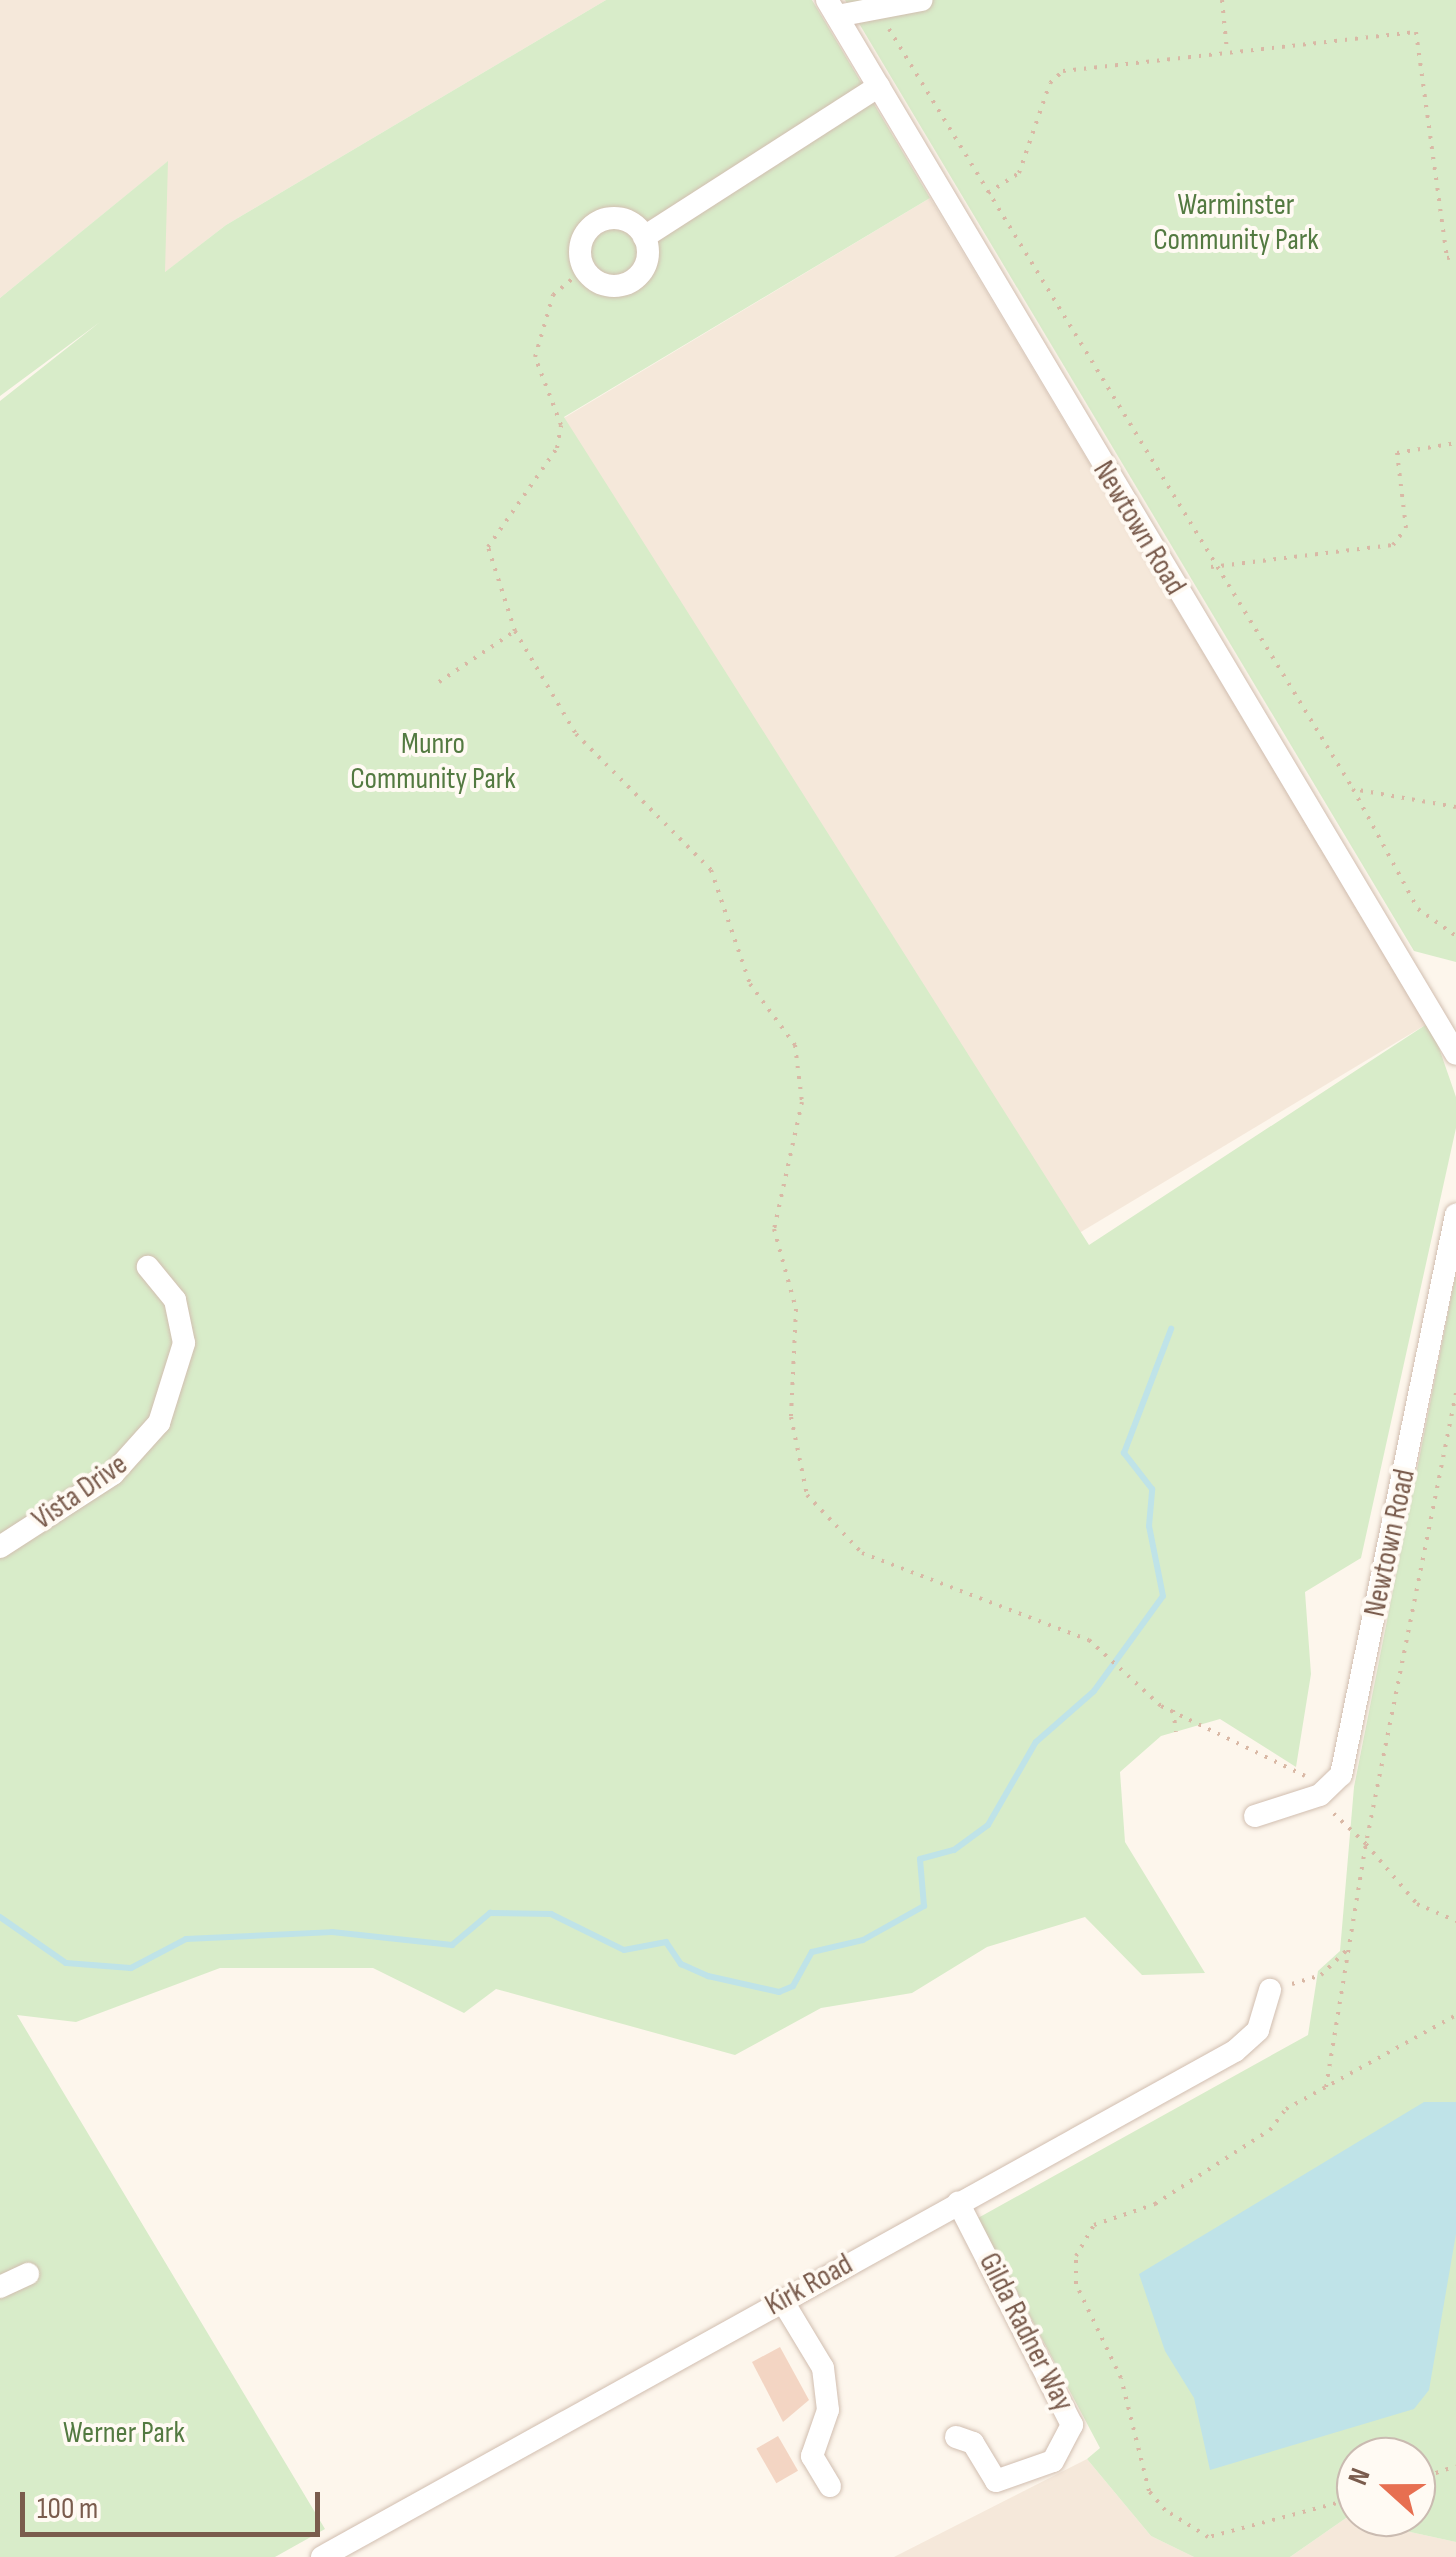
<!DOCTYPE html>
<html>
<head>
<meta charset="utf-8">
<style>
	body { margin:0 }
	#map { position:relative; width:1456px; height:2557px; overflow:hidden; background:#fdf6ec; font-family:"Sofia Sans Condensed",sans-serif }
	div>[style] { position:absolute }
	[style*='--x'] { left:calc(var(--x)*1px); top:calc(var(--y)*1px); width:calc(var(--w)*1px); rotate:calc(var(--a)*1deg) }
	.residential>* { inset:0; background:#f5e8da; transform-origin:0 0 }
	.green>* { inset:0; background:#d8ecc9 }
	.water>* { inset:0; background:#bfe3e8 }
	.stream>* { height:6px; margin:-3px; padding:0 3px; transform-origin:3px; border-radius:3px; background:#bfe3e8 }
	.building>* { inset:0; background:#f3d5c3; transform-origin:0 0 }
	.path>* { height:4px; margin-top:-2px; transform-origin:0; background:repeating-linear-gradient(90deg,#d9b8a5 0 2.5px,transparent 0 10.5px) }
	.roads { filter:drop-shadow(0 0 2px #d1beb0) drop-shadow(0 0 2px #d1beb0) }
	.minor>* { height:22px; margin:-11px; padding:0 11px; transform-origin:11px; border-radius:11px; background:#fff }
	.minor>.ring { margin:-11px; padding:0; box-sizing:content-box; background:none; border:22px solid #fff; border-radius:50% }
	span { translate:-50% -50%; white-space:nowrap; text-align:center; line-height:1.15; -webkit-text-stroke:8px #fffaf3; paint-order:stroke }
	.park-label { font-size:30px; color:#537a41 }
	.street-label { font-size:30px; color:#7a5c4d }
	.north { position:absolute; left:1336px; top:2437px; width:100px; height:100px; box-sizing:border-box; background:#fffaf3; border:2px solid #cabbb1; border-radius:50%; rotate:291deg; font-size:28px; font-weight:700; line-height:40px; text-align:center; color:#7a5c4d }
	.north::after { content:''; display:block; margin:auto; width:35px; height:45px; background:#e76f51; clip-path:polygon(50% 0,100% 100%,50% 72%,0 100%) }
	.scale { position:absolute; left:20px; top:2492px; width:300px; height:45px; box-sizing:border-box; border:5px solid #7a5c4d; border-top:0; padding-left:12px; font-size:30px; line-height:35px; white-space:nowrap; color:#7a5c4d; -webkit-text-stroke:8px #fffaf3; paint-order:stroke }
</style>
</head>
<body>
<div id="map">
	<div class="residential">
		<i style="clip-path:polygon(0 0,606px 0,226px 225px,164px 273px,167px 162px,0 298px)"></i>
		<i style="left:930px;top:198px;width:964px;height:427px;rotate:59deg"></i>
		<i style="clip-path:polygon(1087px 2459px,1151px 2536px,1194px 2557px,894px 2557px)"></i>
		<i style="clip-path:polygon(1346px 2518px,1456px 2542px,1456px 2557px,1290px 2557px)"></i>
	</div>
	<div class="green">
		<i style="clip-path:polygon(606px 0,812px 0,930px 198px,564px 417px,1089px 1245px,1430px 1022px,1456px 1097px,1456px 1128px,1361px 1558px,1305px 1592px,1311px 1674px,1296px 1767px,1220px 1719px,1161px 1736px,1120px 1772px,1125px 1842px,1205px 1973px,1142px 1975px,1085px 1917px,987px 1947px,912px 1993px,821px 2008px,735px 2055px,496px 1989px,464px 2013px,373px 1968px,220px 1968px,76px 2022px,17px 2015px,325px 2529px,275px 2557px,0 2557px,0 401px,100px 322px,0 396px,0 298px,168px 161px,165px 272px,226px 225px)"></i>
		<i style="clip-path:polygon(845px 0,1456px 0,1456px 962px,1414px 951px)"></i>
		<i style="clip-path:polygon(evenodd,1456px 1273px,1456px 2542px,1346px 2518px,1290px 2557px,1194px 2557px,1151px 2536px,1087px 2459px,1100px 2448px,978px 2218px,1308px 2035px,1318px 1971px,1340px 1951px,1354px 1787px,1456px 1273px,1356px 2457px,1416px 2457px,1416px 2517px,1356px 2517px,1356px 2457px)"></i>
	</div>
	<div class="water">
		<i style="clip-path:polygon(1424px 2102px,1456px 2102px,1456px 2234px,1429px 2390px,1414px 2409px,1210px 2470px,1194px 2398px,1165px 2351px,1139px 2274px)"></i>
	</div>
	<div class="stream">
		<i style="--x:0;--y:1917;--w:80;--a:34.9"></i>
		<i style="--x:66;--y:1963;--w:65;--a:4.4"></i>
		<i style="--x:131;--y:1968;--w:62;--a:-27.8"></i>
		<i style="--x:186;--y:1939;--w:146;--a:-2.7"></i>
		<i style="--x:332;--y:1932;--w:121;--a:6.2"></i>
		<i style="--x:452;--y:1945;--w:50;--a:-40.1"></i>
		<i style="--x:490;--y:1913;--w:61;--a:0.9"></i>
		<i style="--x:551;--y:1914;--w:81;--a:26.3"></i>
		<i style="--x:624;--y:1950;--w:43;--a:-10.8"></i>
		<i style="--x:666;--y:1942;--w:27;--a:56"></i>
		<i style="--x:681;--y:1964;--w:30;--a:24"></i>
		<i style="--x:708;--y:1976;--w:73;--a:12.7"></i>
		<i style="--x:779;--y:1992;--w:15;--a:-23"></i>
		<i style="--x:793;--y:1986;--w:39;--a:-61"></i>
		<i style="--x:812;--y:1952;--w:52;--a:-13.2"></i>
		<i style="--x:863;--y:1940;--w:70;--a:-29.1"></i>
		<i style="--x:924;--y:1906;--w:47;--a:-94.9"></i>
		<i style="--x:920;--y:1859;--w:35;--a:-15"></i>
		<i style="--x:954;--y:1850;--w:42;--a:-36.3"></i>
		<i style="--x:988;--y:1825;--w:96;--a:-60"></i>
		<i style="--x:1036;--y:1742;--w:77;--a:-41.3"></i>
		<i style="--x:1094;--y:1691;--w:117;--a:-54"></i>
		<i style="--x:1163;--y:1596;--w:71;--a:-101.3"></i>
		<i style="--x:1149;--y:1526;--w:37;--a:-85"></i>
		<i style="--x:1152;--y:1489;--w:46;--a:-127.9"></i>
		<i style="--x:1124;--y:1453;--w:133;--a:-69.2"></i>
	</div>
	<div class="building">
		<i style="clip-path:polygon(780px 2347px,809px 2400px,783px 2422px,752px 2362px)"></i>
		<i style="left:778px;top:2436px;width:40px;height:25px;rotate:60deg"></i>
	</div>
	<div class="path">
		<i style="--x:1222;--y:0;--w:51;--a:84.4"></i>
		<i style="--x:889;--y:29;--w:890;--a:58.59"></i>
		<i style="--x:988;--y:193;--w:37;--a:-33"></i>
		<i style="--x:1019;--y:173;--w:95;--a:-71"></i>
		<i style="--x:1050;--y:83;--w:18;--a:-43"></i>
		<i style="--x:1063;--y:71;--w:355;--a:-6.3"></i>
		<i style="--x:1416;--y:32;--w:228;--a:82.2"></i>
		<i style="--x:1447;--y:258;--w:9;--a:-6"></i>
		<i style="--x:1211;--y:567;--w:183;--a:-6.9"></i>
		<i style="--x:1393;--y:545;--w:21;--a:-53"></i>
		<i style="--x:1406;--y:528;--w:76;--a:-96.8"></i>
		<i style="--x:1397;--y:453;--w:60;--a:-9.6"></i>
		<i style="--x:515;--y:631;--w:120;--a:59.4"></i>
		<i style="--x:576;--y:734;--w:192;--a:45.2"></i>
		<i style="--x:711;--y:870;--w:120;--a:71.1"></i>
		<i style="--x:750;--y:984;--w:76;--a:53.6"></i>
		<i style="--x:795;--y:1045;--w:57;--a:83"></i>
		<i style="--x:802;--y:1102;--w:130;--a:102.4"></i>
		<i style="--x:774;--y:1229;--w:83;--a:74.6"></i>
		<i style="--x:796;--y:1309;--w:108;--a:92.7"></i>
		<i style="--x:791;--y:1417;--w:80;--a:78.4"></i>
		<i style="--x:807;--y:1495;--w:80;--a:46.5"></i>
		<i style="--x:862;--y:1553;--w:243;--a:21"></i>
		<i style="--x:1089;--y:1640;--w:98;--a:42.5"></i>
		<i style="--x:1161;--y:1706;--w:160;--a:25.9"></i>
		<i style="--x:439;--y:682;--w:92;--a:-33.9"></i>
		<i style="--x:515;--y:631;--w:88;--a:-107.8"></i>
		<i style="--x:488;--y:547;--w:121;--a:-55.1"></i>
		<i style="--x:557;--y:448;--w:23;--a:-80"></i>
		<i style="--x:561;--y:425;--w:73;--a:-110.9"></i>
		<i style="--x:535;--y:357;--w:65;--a:-73.8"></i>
		<i style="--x:553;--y:295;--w:40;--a:-40"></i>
		<i style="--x:1456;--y:807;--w:105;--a:-170.1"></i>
		<i style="--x:1353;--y:789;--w:136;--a:61.6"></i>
		<i style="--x:1418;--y:909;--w:47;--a:35.4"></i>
		<i style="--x:1456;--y:1393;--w:460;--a:101.3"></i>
		<i style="--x:1366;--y:1844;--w:79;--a:49.6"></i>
		<i style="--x:1417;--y:1904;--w:43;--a:23.6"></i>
		<i style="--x:1173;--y:1710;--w:22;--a:82"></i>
		<i style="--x:1292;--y:1984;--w:30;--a:-17"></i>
		<i style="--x:1321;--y:1975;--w:35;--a:-44"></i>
		<i style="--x:1326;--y:2087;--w:246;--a:-80.7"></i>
		<i style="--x:1366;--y:1844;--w:48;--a:-136.7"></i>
		<i style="--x:1416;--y:2480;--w:42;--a:-19.3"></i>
		<i style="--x:1356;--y:2498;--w:153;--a:165.2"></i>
		<i style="--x:1208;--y:2537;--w:51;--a:-147.9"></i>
		<i style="--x:1165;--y:2510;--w:25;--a:-130"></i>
		<i style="--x:1149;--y:2491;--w:116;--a:-103.9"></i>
		<i style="--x:1121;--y:2378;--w:104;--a:-115.6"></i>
		<i style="--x:1076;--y:2284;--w:28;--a:-90"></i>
		<i style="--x:1076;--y:2256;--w:36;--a:-60"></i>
		<i style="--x:1094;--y:2225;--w:65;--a:-19"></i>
		<i style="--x:1155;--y:2204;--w:137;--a:-32.8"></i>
		<i style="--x:1270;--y:2130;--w:26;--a:-53"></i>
		<i style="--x:1286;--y:2109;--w:194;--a:-28.9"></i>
	</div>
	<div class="roads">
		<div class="minor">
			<i style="--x:827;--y:0;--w:1227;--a:59.17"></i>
			<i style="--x:837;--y:16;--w:86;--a:-10.7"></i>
			<i class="ring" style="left:580px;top:218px;width:46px;height:46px"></i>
			<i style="--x:644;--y:237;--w:279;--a:-32.7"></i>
			<i style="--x:0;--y:1547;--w:135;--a:-32.9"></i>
			<i style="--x:113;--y:1474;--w:69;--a:-48"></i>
			<i style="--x:159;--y:1423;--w:84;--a:-72.6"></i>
			<i style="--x:184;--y:1343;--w:44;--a:-101.8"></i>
			<i style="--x:175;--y:1300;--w:43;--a:-129.3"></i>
			<i style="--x:1255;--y:1816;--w:68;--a:-17.9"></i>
			<i style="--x:1320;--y:1795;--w:29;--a:-44"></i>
			<i style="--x:1341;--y:1775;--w:572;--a:-78.4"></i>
			<i style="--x:0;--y:2287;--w:31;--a:-25"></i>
			<i style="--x:782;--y:2300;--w:79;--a:58.9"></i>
			<i style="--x:823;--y:2368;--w:42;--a:83.2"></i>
			<i style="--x:828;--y:2410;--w:49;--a:109.2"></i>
			<i style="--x:812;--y:2456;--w:35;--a:59"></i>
			<i style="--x:956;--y:2437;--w:18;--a:19"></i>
			<i style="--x:973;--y:2443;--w:44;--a:58.8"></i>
			<i style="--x:996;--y:2481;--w:60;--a:-19.3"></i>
			<i style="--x:1053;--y:2461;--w:41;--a:-62.2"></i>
			<i style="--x:1072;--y:2425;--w:250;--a:-117.1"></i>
			<i style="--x:322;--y:2557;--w:1044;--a:-29"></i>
			<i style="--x:1235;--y:2051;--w:31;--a:-42"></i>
			<i style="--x:1258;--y:2030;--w:42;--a:-73.3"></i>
		</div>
	</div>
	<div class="park-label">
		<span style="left:1236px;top:222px">Warminster<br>Community Park</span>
		<span style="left:433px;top:761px">Munro<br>Community Park</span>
		<span style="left:124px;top:2433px">Werner Park</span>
	</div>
	<div class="street-label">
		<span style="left:1139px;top:528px;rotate:59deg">Newtown Road</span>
		<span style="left:80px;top:1492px;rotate:-35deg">Vista Drive</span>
		<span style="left:1390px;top:1543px;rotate:-78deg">Newtown Road</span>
		<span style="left:809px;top:2285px;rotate:-29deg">Kirk Road</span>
		<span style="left:1026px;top:2332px;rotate:63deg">Gilda Radner Way</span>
	</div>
	<div class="north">N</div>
	<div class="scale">100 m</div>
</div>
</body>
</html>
